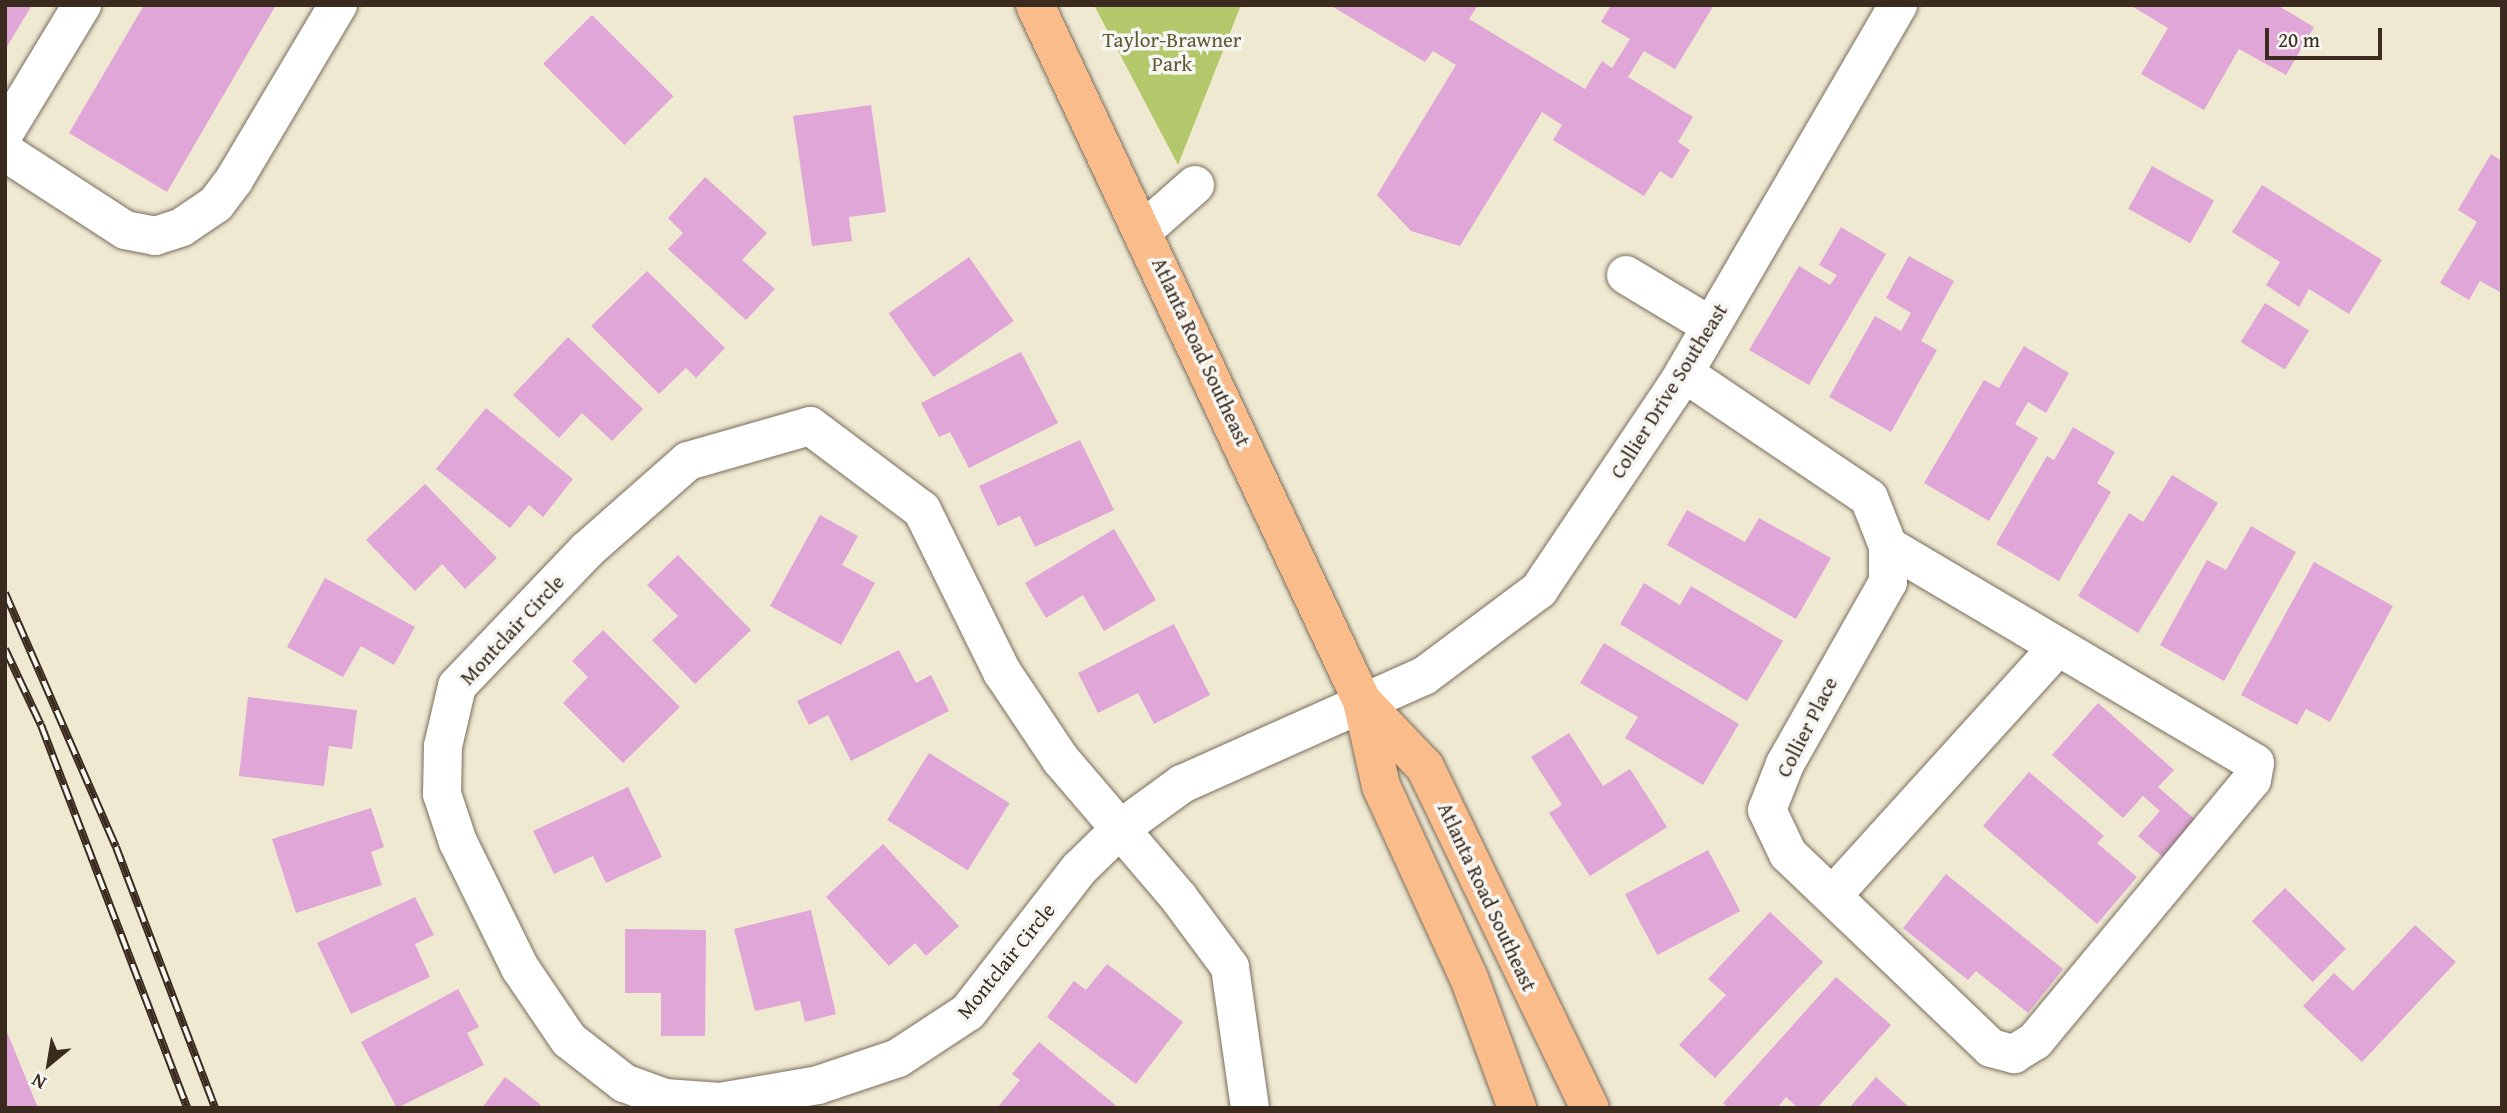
<!DOCTYPE html>
<html>
<head>
<meta charset="utf-8">
<style>
	body { margin:0 }
	#map { position:relative; width:2507px; height:1113px; overflow:hidden; background:#efe9d2; font-family:"Gentium Book Plus",serif }
	div>[style] { position:absolute }
	[style*='--x'] { left:calc(var(--x)*1px); top:calc(var(--y)*1px); width:calc(var(--w)*1px); rotate:calc(var(--a)*1deg) }
	.green>* { inset:0; background:#b3c76b }
	.building>* { inset:0; background:#dfa6d7; transform-origin:0 0 }
	.roads { filter:drop-shadow(0 0 2px #7a6d5d) drop-shadow(0 0 2px #7a6d5d) }
	.minor>* { height:38px; margin:-19px; padding:0 19px; transform-origin:19px; border-radius:19px; background:#fff }
	.major>* { height:38px; margin:-19px; padding:0 19px; transform-origin:19px; border-radius:19px; background:#f9bc8a }
	.rail>* { height:8px; margin-top:-4px; transform-origin:0; background:repeating-linear-gradient(90deg,#f6f6f2 0 16px,#3b2a1e 0 32px); box-sizing:border-box; border-block:2px solid #3b2a1e }
	span { translate:-50% -50%; white-space:nowrap; text-align:center; line-height:1.15; -webkit-text-stroke:7px #f6f6f2; paint-order:stroke }
	.park-label { font-size:21px; color:#5f5935 }
	.street-label { font-size:21px; color:#3b2a1e }
	.frame { position:absolute; inset:0; border:7px solid #3b2a1e; pointer-events:none }
	.north { position:absolute; left:14px; top:1029px; width:70px; height:70px; -webkit-text-stroke:5px #f6f6f2; paint-order:stroke; rotate:210deg; font-size:19px; font-weight:700; line-height:28px; text-align:center; color:#3b2a1e }
	.north::after { content:''; display:block; margin:auto; width:24px; height:32px; background:#3b2a1e; clip-path:polygon(50% 0,100% 100%,50% 72%,0 100%) }
	.scale { position:absolute; left:2265px; top:28px; width:117px; height:32px; box-sizing:border-box; border:4px solid #3b2a1e; border-top:0; padding-left:9px; font-size:21px; line-height:24px; white-space:nowrap; color:#3b2a1e; -webkit-text-stroke:5px #f6f6f2; paint-order:stroke }
</style>
</head>
<body>
<div id="map">
	<div class="green">
		<i style="clip-path:polygon(1094px 5px,1241px 5px,1178px 165px)"></i>
	</div>
	<div class="building">
		<i style="clip-path:polygon(5px 5px,32px 5px,5px 50px)"></i>
		<i style="clip-path:polygon(144px 5px,276px 5px,167px 192px,69px 133px)"></i>
		<i style="clip-path:polygon(1478px 5px,1469px 19px,1585px 89px,1602px 61px,1612px 68px,1630px 39px,1601px 22px,1611px 5px,1714px 5px,1675px 69px,1644px 51px,1628px 77px,1693px 117px,1678px 142px,1690px 150px,1672px 179px,1660px 171px,1644px 196px,1553px 140px,1562px 125px,1542px 112px,1460px 246px,1411px 231px,1377px 195px,1456px 65px,1433px 51px,1425px 62px,1333px 7px)"></i>
		<i style="clip-path:polygon(2130px 5px,2277px 5px,2314px 27px,2286px 75px,2239px 49px,2204px 110px,2141px 74px,2168px 28px)"></i>
		<i style="left:592px;top:15px;width:115px;height:69px;rotate:45deg"></i>
		<i style="clip-path:polygon(871px 105px,886px 212px,849px 217px,852px 241px,812px 246px,793px 116px)"></i>
		<i style="clip-path:polygon(2491px 154px,2502px 161px,2502px 293px,2480px 281px,2469px 300px,2440px 283px,2477px 222px,2458px 210px)"></i>
		<i style="left:2152px;top:166px;width:71px;height:49px;rotate:29deg"></i>
		<i style="clip-path:polygon(705px 177px,767px 233px,742px 260px,775px 289px,746px 320px,668px 249px,683px 233px,668px 218px)"></i>
		<i style="clip-path:polygon(2262px 185px,2382px 260px,2349px 314px,2309px 289px,2299px 307px,2266px 285px,2280px 262px,2232px 232px)"></i>
		<i style="clip-path:polygon(1841px 227px,1886px 254px,1809px 385px,1749px 350px,1799px 266px,1830px 285px,1837px 275px,1819px 265px)"></i>
		<i style="clip-path:polygon(1909px 256px,1954px 281px,1921px 341px,1937px 350px,1891px 432px,1829px 397px,1875px 316px,1901px 331px,1911px 313px,1886px 298px)"></i>
		<i style="left:969px;top:257px;width:78px;height:98px;rotate:55deg"></i>
		<i style="clip-path:polygon(647px 271px,725px 348px,696px 378px,686px 368px,659px 394px,591px 326px)"></i>
		<i style="left:2265px;top:303px;width:52px;height:46px;rotate:32deg"></i>
		<i style="clip-path:polygon(568px 337px,643px 409px,612px 441px,582px 413px,559px 438px,513px 395px)"></i>
		<i style="clip-path:polygon(2024px 346px,2069px 373px,2046px 413px,2028px 402px,2015px 424px,2038px 438px,1989px 521px,1924px 483px,1984px 380px,1999px 388px)"></i>
		<i style="clip-path:polygon(1021px 352px,1058px 423px,969px 468px,950px 432px,939px 437px,921px 403px)"></i>
		<i style="clip-path:polygon(486px 408px,573px 479px,543px 517px,529px 505px,510px 528px,436px 469px)"></i>
		<i style="clip-path:polygon(2073px 427px,2115px 452px,2097px 483px,2111px 492px,2059px 581px,1996px 544px,2047px 456px,2054px 460px)"></i>
		<i style="clip-path:polygon(1080px 440px,1114px 510px,1035px 547px,1020px 516px,998px 526px,979px 486px)"></i>
		<i style="clip-path:polygon(2172px 475px,2218px 503px,2138px 633px,2078px 596px,2129px 513px,2143px 522px)"></i>
		<i style="clip-path:polygon(425px 484px,497px 558px,465px 589px,442px 564px,415px 591px,366px 540px)"></i>
		<i style="clip-path:polygon(1687px 510px,1745px 542px,1759px 518px,1831px 558px,1796px 619px,1667px 545px)"></i>
		<i style="clip-path:polygon(820px 515px,858px 536px,842px 565px,875px 583px,841px 645px,770px 606px)"></i>
		<i style="clip-path:polygon(2251px 526px,2296px 552px,2224px 681px,2160px 645px,2207px 560px,2226px 570px)"></i>
		<i style="clip-path:polygon(1114px 529px,1156px 600px,1104px 631px,1083px 595px,1046px 618px,1025px 583px)"></i>
		<i style="clip-path:polygon(678px 555px,751px 630px,695px 684px,652px 640px,678px 616px,647px 585px)"></i>
		<i style="clip-path:polygon(2314px 562px,2393px 606px,2330px 722px,2306px 709px,2297px 725px,2241px 695px)"></i>
		<i style="clip-path:polygon(325px 578px,415px 627px,394px 665px,361px 646px,343px 677px,287px 647px)"></i>
		<i style="clip-path:polygon(1644px 583px,1680px 605px,1691px 586px,1783px 641px,1747px 701px,1620px 624px)"></i>
		<i style="clip-path:polygon(1174px 624px,1210px 695px,1154px 724px,1138px 693px,1098px 713px,1078px 673px)"></i>
		<i style="clip-path:polygon(603px 630px,680px 707px,623px 763px,563px 703px,588px 677px,572px 661px)"></i>
		<i style="clip-path:polygon(1604px 643px,1739px 724px,1703px 785px,1625px 738px,1638px 717px,1580px 683px)"></i>
		<i style="clip-path:polygon(899px 650px,916px 683px,931px 675px,949px 711px,851px 761px,828px 715px,809px 725px,797px 701px)"></i>
		<i style="clip-path:polygon(248px 697px,357px 710px,352px 749px,329px 746px,324px 786px,239px 776px)"></i>
		<i style="clip-path:polygon(2098px 703px,2174px 770px,2158px 787px,2205px 828px,2172px 865px,2138px 836px,2160px 811px,2143px 796px,2123px 818px,2052px 755px)"></i>
		<i style="clip-path:polygon(1569px 733px,1603px 786px,1630px 769px,1667px 827px,1590px 876px,1549px 813px,1562px 805px,1531px 757px)"></i>
		<i style="left:929px;top:753px;width:95px;height:79px;rotate:32deg"></i>
		<i style="clip-path:polygon(2029px 772px,2104px 836px,2097px 843px,2137px 877px,2097px 924px,1983px 826px)"></i>
		<i style="clip-path:polygon(628px 787px,662px 857px,606px 883px,593px 856px,554px 874px,533px 831px)"></i>
		<i style="clip-path:polygon(371px 808px,384px 847px,371px 852px,382px 885px,296px 913px,272px 839px)"></i>
		<i style="clip-path:polygon(883px 844px,959px 926px,926px 956px,915px 943px,889px 966px,826px 897px)"></i>
		<i style="left:1708px;top:850px;width:69px;height:94px;rotate:62deg"></i>
		<i style="clip-path:polygon(1946px 874px,2063px 969px,2028px 1013px,1976px 971px,1968px 980px,1903px 928px)"></i>
		<i style="left:2285px;top:888px;width:86px;height:47px;rotate:45deg"></i>
		<i style="clip-path:polygon(415px 897px,434px 935px,415px 944px,430px 977px,351px 1014px,317px 943px)"></i>
		<i style="clip-path:polygon(811px 910px,836px 1014px,805px 1022px,800px 1001px,755px 1011px,734px 929px)"></i>
		<i style="clip-path:polygon(1770px 912px,1823px 962px,1715px 1078px,1679px 1045px,1726px 995px,1708px 979px)"></i>
		<i style="clip-path:polygon(2415px 925px,2456px 962px,2362px 1062px,2303px 1006px,2334px 973px,2353px 991px)"></i>
		<i style="clip-path:polygon(625px 929px,706px 930px,705px 1036px,661px 1036px,661px 993px,625px 993px)"></i>
		<i style="clip-path:polygon(1107px 964px,1183px 1022px,1136px 1084px,1047px 1017px,1074px 981px,1086px 990px)"></i>
		<i style="clip-path:polygon(1836px 977px,1891px 1025px,1817px 1108px,1798px 1108px,1786px 1097px,1777px 1108px,1728px 1108px,1723px 1103px)"></i>
		<i style="clip-path:polygon(458px 989px,479px 1027px,467px 1033px,484px 1065px,397px 1108px,361px 1042px)"></i>
		<i style="clip-path:polygon(5px 1027px,38px 1108px,5px 1108px)"></i>
		<i style="clip-path:polygon(1039px 1042px,1119px 1108px,997px 1108px,1020px 1080px,1012px 1074px)"></i>
		<i style="clip-path:polygon(505px 1077px,541px 1105px,538px 1108px,482px 1108px)"></i>
		<i style="clip-path:polygon(1876px 1077px,1910px 1108px,1849px 1108px)"></i>
	</div>
	<div class="roads">
		<div class="minor">
			<i style="--x:5;--y:132;--w:149;--a:-58.8"></i>
			<i style="--x:5;--y:152;--w:143;--a:33"></i>
			<i style="--x:125;--y:230;--w:31;--a:11"></i>
			<i style="--x:155;--y:236;--w:28;--a:-18"></i>
			<i style="--x:182;--y:227;--w:41;--a:-34.1"></i>
			<i style="--x:216;--y:204;--w:30;--a:-53"></i>
			<i style="--x:234;--y:180;--w:204;--a:-59.3"></i>
			<i style="--x:1144;--y:230;--w:68;--a:-41.4"></i>
			<i style="--x:1626;--y:275;--w:99;--a:31"></i>
			<i style="--x:1684;--y:373;--w:223;--a:34"></i>
			<i style="--x:1869;--y:498;--w:52;--a:68.4"></i>
			<i style="--x:1888;--y:546;--w:36;--a:90"></i>
			<i style="--x:1888;--y:582;--w:209;--a:119.5"></i>
			<i style="--x:1785;--y:764;--w:49;--a:111.4"></i>
			<i style="--x:1767;--y:810;--w:49;--a:64.5"></i>
			<i style="--x:1788;--y:854;--w:281;--a:43.7"></i>
			<i style="--x:1991;--y:1048;--w:24;--a:15"></i>
			<i style="--x:2014;--y:1054;--w:25;--a:-32"></i>
			<i style="--x:2035;--y:1041;--w:339;--a:-50.3"></i>
			<i style="--x:2252;--y:780;--w:17;--a:-80"></i>
			<i style="--x:2255;--y:763;--w:426;--a:-149.4"></i>
			<i style="--x:1833;--y:895;--w:335;--a:-47.8"></i>
			<i style="--x:1250;--y:1108;--w:142;--a:-98.1"></i>
			<i style="--x:1230;--y:967;--w:86;--a:-126.5"></i>
			<i style="--x:1179;--y:898;--w:182;--a:-130.5"></i>
			<i style="--x:1061;--y:760;--w:106;--a:-123.8"></i>
			<i style="--x:1002;--y:672;--w:181;--a:-116.3"></i>
			<i style="--x:922;--y:510;--w:140;--a:-143.1"></i>
			<i style="--x:810;--y:426;--w:127;--a:164"></i>
			<i style="--x:688;--y:461;--w:135;--a:138.6"></i>
			<i style="--x:587;--y:550;--w:188;--a:133.7"></i>
			<i style="--x:457;--y:686;--w:62;--a:103.1"></i>
			<i style="--x:443;--y:746;--w:48;--a:91.2"></i>
			<i style="--x:442;--y:794;--w:51;--a:71.6"></i>
			<i style="--x:458;--y:842;--w:140;--a:63.8"></i>
			<i style="--x:520;--y:968;--w:87;--a:55.8"></i>
			<i style="--x:569;--y:1040;--w:70;--a:38"></i>
			<i style="--x:624;--y:1083;--w:44;--a:20.1"></i>
			<i style="--x:665;--y:1098;--w:55;--a:4.2"></i>
			<i style="--x:720;--y:1102;--w:99;--a:-9.8"></i>
			<i style="--x:818;--y:1085;--w:84;--a:-18.6"></i>
			<i style="--x:898;--y:1058;--w:84;--a:-33.3"></i>
			<i style="--x:968;--y:1012;--w:181;--a:-52.2"></i>
			<i style="--x:1079;--y:869;--w:57;--a:-44.3"></i>
			<i style="--x:1120;--y:829;--w:77;--a:-36"></i>
			<i style="--x:1182;--y:784;--w:265;--a:-24.1"></i>
			<i style="--x:1424;--y:676;--w:144;--a:-36.8"></i>
			<i style="--x:1539;--y:590;--w:247;--a:-56.1"></i>
			<i style="--x:1677;--y:385;--w:440;--a:-59.8"></i>
		</div>
		<div class="major">
			<i style="--x:1035;--y:5;--w:769;--a:64.83"></i>
			<i style="--x:1362;--y:701;--w:87;--a:77.4"></i>
			<i style="--x:1381;--y:786;--w:211;--a:65.4"></i>
			<i style="--x:1469;--y:978;--w:139;--a:69.7"></i>
			<i style="--x:1362;--y:701;--w:91;--a:46.3"></i>
			<i style="--x:1425;--y:767;--w:379;--a:64.2"></i>
		</div>
	</div>
	<div class="rail">
		<i style="--x:5;--y:593;--w:277;--a:66.4"></i>
		<i style="--x:116;--y:847;--w:279;--a:69.2"></i>
		<i style="--x:5;--y:649;--w:84;--a:64.7"></i>
		<i style="--x:41;--y:725;--w:410;--a:69.1"></i>
	</div>
	<div class="park-label">
		<span style="left:1172px;top:52px">Taylor-Brawner<br>Park</span>
	</div>
	<div class="street-label">
		<span style="left:1201px;top:352px;rotate:65deg">Atlanta Road Southeast</span>
		<span style="left:1669px;top:391px;rotate:-58deg">Collier Drive Southeast</span>
		<span style="left:512px;top:630px;rotate:-47deg">Montclair Circle</span>
		<span style="left:1807px;top:727px;rotate:-63deg">Collier Place</span>
		<span style="left:1487px;top:897px;rotate:65deg">Atlanta Road Southeast</span>
		<span style="left:1006px;top:961px;rotate:-51deg">Montclair Circle</span>
	</div>
	<div class="frame"></div>
	<div class="north">N</div>
	<div class="scale">20 m</div>
</div>
</body>
</html>
